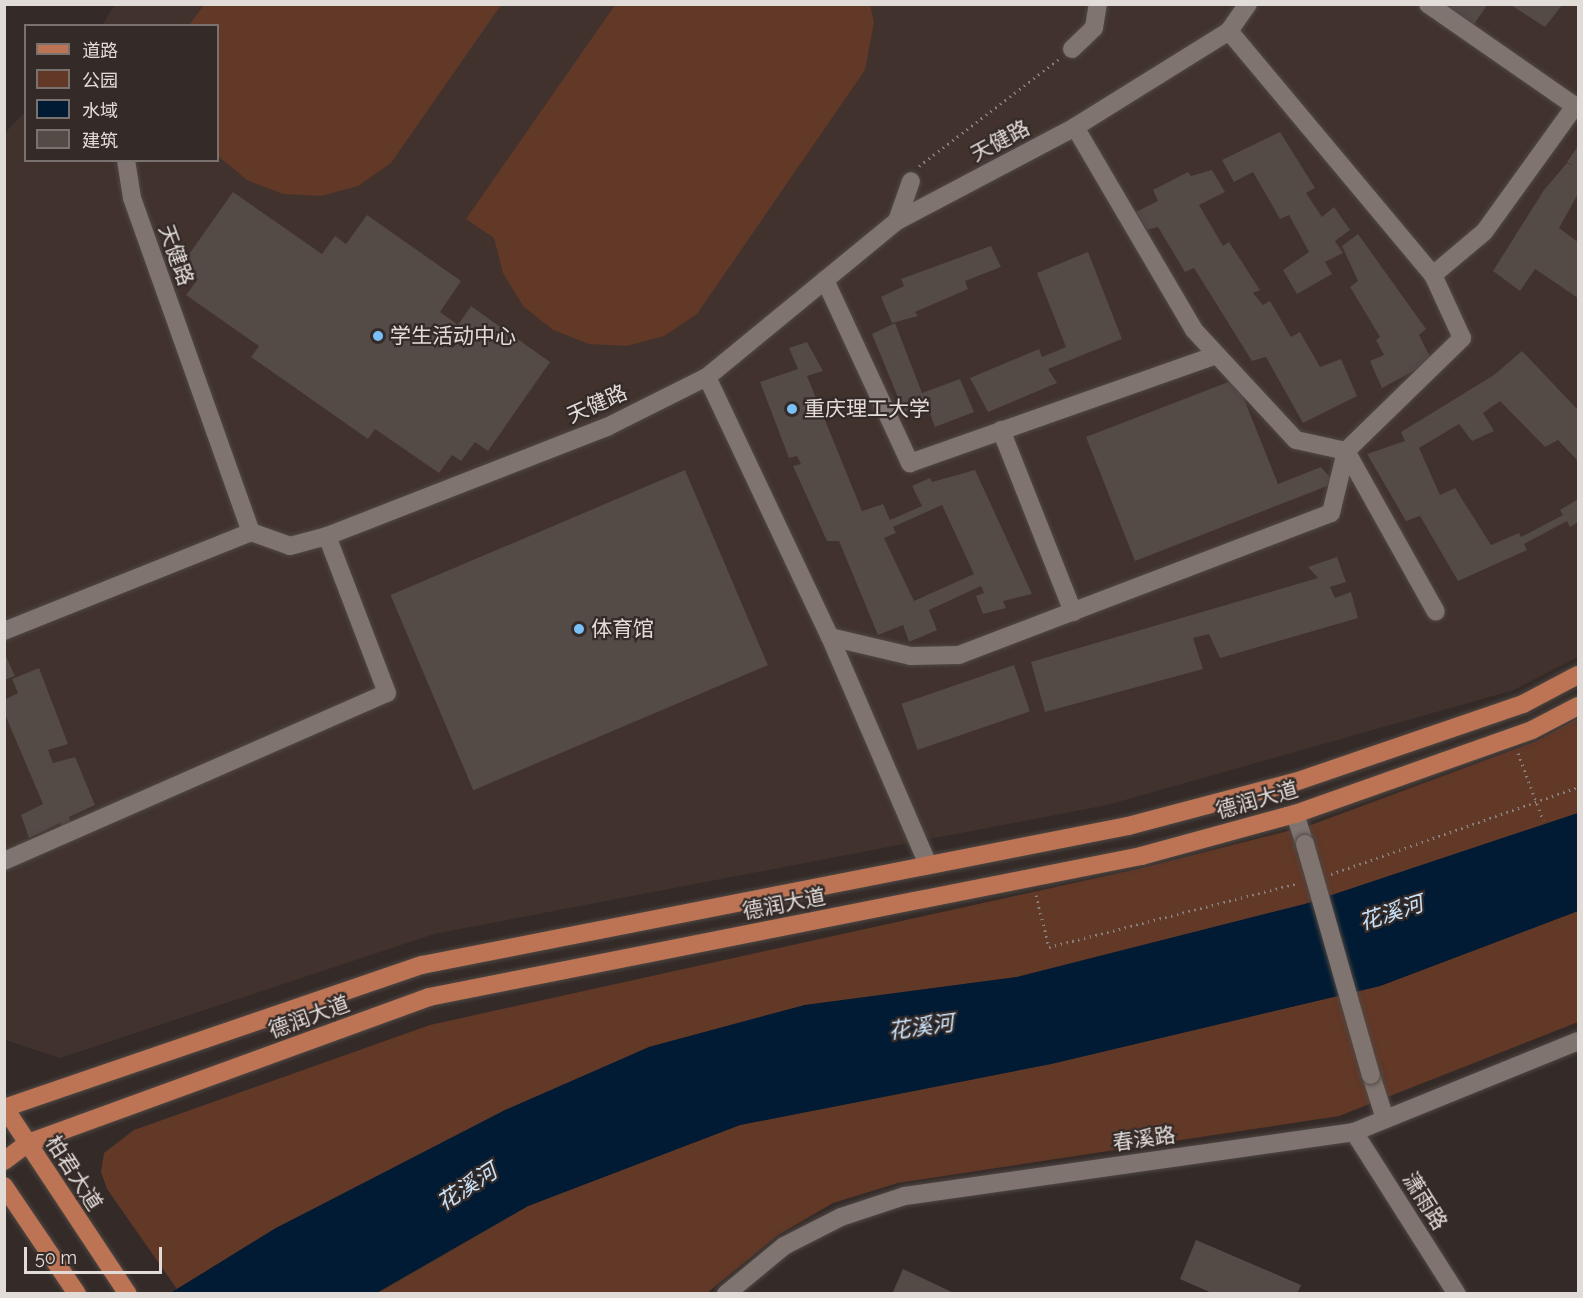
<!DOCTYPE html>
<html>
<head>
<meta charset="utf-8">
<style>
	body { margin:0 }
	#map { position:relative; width:1583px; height:1298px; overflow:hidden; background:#342b28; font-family:Raleway,"Noto Sans SC",sans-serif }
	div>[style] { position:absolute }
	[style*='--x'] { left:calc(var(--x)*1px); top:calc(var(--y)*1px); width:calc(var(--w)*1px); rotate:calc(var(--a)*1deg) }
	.built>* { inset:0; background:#41322d }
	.green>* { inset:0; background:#623827 }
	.water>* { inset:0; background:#001b33 }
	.building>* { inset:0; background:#544a46; transform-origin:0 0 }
	.path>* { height:3px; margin-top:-1.5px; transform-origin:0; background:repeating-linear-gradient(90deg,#877f7c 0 1.5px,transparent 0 6px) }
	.roads { filter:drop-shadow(0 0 2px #4f4844) drop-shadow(0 0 2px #4f4844) }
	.minor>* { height:18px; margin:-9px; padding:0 9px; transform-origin:9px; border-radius:9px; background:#7f7470 }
	.major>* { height:18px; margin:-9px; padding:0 9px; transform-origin:9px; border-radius:9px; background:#bc7454 }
	.bridges { filter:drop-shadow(0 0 2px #4f4844) drop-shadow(0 0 2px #4f4844) }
	.minor-bridge>* { height:18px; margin:-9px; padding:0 9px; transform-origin:9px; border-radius:9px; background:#7f7470 }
	.dots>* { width:16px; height:16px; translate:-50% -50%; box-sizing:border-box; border:3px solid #342b28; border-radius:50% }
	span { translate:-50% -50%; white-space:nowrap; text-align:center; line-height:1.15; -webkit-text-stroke:4.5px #342b28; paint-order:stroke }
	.street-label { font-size:21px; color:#e2dcd9 }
	.poi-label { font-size:21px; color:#e2dcd9 }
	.left { translate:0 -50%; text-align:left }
	.water-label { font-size:22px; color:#c8e2f9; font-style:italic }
	.frame { position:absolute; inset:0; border:6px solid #e2dcd9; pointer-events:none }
	.legend { position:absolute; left:24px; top:24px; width:195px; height:138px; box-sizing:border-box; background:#342b28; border:2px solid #7a726f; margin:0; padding:8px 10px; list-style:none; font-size:18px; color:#e2dcd9 }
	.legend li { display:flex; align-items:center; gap:12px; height:30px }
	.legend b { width:30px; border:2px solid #7a726f }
	.scale { position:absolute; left:24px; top:1247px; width:138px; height:27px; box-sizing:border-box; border:3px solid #e2dcd9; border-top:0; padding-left:8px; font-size:18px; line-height:21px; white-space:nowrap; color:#e2dcd9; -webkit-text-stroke:4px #342b28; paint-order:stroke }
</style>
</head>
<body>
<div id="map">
	<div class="built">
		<i style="clip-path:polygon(115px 5px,1578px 5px,1578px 657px,1514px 690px,1107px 805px,434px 934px,60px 1058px,5px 1040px,4px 134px,25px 112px,26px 160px,218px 160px,218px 26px,102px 25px)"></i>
	</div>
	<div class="green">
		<i style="clip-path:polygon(204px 5px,204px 4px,501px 5px,391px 163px,358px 186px,321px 196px,283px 194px,247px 180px,218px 156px,218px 26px,189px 25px)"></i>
		<i style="clip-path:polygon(615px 5px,870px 5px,874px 22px,865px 70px,697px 314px,664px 336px,627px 346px,589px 344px,553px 330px,523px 306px,503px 273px,494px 238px,466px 219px)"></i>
		<i style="clip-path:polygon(1578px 718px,1578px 813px,1305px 904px,1017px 977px,805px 1005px,649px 1047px,276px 1228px,177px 1289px,107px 1189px,101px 1172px,104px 1153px,134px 1130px,430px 1025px,1142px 868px,1311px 825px,1537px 741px)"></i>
		<i style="clip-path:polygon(1578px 911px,1578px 1022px,1339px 1116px,898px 1183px,833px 1203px,778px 1235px,707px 1293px,376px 1294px,528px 1206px,740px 1125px,1051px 1064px,1380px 986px)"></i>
	</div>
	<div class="water">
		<i style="clip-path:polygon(1578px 813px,1578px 911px,1380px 986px,1051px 1064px,740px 1125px,528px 1206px,376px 1293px,169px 1294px,276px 1228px,505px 1110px,649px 1047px,805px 1005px,1017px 977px,1305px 904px)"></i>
	</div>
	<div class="building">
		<i style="clip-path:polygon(1437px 4px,1488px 4px,1472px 27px)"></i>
		<i style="clip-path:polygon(1509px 4px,1563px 4px,1545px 27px)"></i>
		<i style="clip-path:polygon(1280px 132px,1315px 188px,1306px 193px,1322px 217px,1334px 207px,1350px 230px,1335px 241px,1343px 253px,1325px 262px,1332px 274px,1297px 294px,1283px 270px,1309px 252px,1289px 215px,1280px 219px,1253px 172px,1234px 182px,1222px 160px)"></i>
		<i style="clip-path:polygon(1578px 146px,1578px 194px,1559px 228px,1578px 242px,1578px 298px,1535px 269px,1520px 291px,1493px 271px,1544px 190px,1567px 163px,1573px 166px,1567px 162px)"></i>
		<i style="clip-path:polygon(1212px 170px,1225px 192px,1199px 205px,1223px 246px,1229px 242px,1260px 290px,1253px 293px,1263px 305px,1270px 301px,1291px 337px,1300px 332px,1320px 367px,1341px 359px,1357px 396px,1303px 423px,1266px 357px,1252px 361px,1194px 268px,1185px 272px,1158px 227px,1147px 230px,1136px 212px,1158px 201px,1153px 190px,1188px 172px,1191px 176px)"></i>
		<i style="clip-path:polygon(233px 192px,322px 254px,335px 236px,346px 244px,367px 215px,461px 281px,440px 312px,458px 325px,471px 306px,550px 362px,488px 451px,475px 442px,461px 461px,452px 455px,439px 473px,375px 429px,368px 439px,251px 357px,259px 346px,186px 295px,198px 279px,180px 267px)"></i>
		<i style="clip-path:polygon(1358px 234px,1426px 329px,1419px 335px,1432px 361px,1382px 388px,1370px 361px,1384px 355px,1376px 340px,1380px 337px,1350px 287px,1358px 281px,1342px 246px)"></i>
		<i style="clip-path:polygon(991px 246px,1001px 267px,965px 281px,968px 289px,915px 312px,918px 316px,892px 323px,881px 297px,904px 286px,901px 279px)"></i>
		<i style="clip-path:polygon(1088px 252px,1122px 339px,1048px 369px,1057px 383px,988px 412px,970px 378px,1039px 349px,1042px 357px,1066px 347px,1037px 273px)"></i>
		<i style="clip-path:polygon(895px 323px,922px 393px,960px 379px,974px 412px,935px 427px,926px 403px,904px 412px,872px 334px)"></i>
		<i style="clip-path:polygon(evenodd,807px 342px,823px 371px,807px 376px,862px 511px,883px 504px,890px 520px,922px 506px,912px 486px,930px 478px,932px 482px,975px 470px,1032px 594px,1003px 601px,1006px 608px,983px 614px,976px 596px,984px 593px,981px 586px,929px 610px,937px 630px,909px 642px,903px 625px,878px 635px,839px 541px,827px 541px,793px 466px,801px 464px,797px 456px,789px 458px,760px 382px,798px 369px,789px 348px,807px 342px,942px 505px,974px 574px,914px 601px,884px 538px,896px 533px,893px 527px,942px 505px)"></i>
		<i style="clip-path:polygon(1522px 351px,1578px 410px,1578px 461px,1558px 440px,1545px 447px,1500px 401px,1483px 413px,1494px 431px,1472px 441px,1459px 424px,1419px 448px,1440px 495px,1455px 488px,1491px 545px,1519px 533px,1521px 537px,1563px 515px,1560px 510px,1578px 499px,1578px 522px,1570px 527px,1567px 521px,1524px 544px,1527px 550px,1458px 581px,1420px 516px,1406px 521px,1367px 454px,1405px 441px,1401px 432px,1494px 375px)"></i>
		<i style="clip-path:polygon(1236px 379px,1278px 484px,1321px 467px,1335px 483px,1135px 561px,1086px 437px)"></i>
		<i style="left:685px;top:470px;width:212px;height:320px;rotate:67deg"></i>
		<i style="clip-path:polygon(1337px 557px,1346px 582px,1330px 587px,1335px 598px,1351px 592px,1358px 618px,1220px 658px,1209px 634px,1193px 638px,1203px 669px,1045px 712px,1031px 662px,1318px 578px,1308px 567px)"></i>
		<i style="clip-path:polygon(4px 652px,15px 676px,4px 680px)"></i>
		<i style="left:1014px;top:665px;width:49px;height:119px;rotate:71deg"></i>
		<i style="clip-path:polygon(39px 668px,68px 744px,48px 750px,53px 763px,75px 757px,95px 805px,69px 817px,73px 828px,64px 832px,60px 823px,29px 838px,21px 815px,43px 804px,4px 712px,4px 700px,18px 693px,12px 679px)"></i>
		<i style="clip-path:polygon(1196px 1240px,1301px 1285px,1297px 1294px,1214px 1294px,1180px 1279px)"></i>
		<i style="clip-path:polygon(903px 1269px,956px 1294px,892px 1294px)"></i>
	</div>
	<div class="path">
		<i style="--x:919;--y:166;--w:176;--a:-37.4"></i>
		<i style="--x:1518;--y:753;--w:72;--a:69.5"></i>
		<i style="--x:1331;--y:874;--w:262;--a:-19.4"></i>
		<i style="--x:1036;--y:895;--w:54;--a:76"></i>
		<i style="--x:1049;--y:947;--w:258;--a:-14.4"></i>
	</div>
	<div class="roads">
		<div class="minor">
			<i style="--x:1428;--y:4;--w:179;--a:34.8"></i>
			<i style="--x:1575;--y:106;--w:155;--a:125.8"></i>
			<i style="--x:1484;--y:232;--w:67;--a:139.9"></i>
			<i style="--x:1072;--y:49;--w:30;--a:-44"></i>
			<i style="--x:1094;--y:28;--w:24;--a:-81"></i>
			<i style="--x:1075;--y:127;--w:235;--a:59.6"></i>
			<i style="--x:1194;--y:330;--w:150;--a:47.2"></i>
			<i style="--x:1296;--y:440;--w:51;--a:12.4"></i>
			<i style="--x:1346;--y:451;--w:184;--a:60.8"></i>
			<i style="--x:126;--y:160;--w:38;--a:81"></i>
			<i style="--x:132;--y:198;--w:355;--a:70.4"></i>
			<i style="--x:251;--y:532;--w:41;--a:19.7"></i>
			<i style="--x:290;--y:546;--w:38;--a:-15"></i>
			<i style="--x:327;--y:536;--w:300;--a:-21.3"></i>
			<i style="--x:607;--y:427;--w:112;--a:-26.6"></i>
			<i style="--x:707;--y:377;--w:246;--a:-39.4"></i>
			<i style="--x:897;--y:221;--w:201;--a:-27.8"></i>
			<i style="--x:1075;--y:127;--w:181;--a:-31.9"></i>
			<i style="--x:1229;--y:31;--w:33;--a:-55"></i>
			<i style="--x:897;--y:221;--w:42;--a:-70.7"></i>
			<i style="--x:825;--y:280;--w:202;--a:65.1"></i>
			<i style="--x:910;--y:463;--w:325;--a:-19.4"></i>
			<i style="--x:707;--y:377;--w:288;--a:64.7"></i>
			<i style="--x:830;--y:637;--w:248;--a:66.7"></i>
			<i style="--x:1001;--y:430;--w:196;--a:68.4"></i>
			<i style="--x:4;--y:631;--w:266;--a:-21.8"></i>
			<i style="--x:830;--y:637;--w:83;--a:13.2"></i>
			<i style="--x:911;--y:656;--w:48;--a:-1.2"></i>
			<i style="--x:959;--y:655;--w:398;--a:-20.9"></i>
			<i style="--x:1331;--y:513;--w:64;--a:-76.4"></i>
			<i style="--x:1346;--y:451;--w:162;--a:-44.2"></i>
			<i style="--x:1462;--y:338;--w:69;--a:-114.7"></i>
			<i style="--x:1433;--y:275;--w:318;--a:-129.9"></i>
			<i style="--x:1295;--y:814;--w:32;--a:72"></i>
			<i style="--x:4;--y:861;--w:418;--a:-23.7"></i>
			<i style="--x:387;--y:693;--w:168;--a:-110.9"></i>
			<i style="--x:1371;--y:1075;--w:46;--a:72.3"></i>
			<i style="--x:1354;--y:1132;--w:192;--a:57.6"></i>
			<i style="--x:726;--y:1294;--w:75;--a:-39.6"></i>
			<i style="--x:784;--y:1246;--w:64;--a:-27"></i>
			<i style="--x:841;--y:1217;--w:67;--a:-18.2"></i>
			<i style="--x:905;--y:1196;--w:454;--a:-8.1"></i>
			<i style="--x:1354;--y:1132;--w:242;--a:-22.1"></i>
		</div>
		<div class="major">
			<i style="--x:4;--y:1107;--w:224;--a:56.5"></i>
			<i style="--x:4;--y:1108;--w:442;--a:-18.9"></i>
			<i style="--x:422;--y:965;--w:720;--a:-11.14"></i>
			<i style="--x:1128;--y:826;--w:173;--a:-14.8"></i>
			<i style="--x:1295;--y:782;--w:241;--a:-18.9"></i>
			<i style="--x:1523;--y:704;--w:62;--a:-27.8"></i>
			<i style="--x:4;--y:1161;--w:30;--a:-37"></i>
			<i style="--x:28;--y:1143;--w:427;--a:-20"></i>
			<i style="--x:429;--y:997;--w:726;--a:-11.2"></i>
			<i style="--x:1141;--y:856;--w:160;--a:-15.3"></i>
			<i style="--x:1295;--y:814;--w:251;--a:-19.5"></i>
			<i style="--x:1532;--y:730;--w:52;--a:-27.6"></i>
			<i style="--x:4;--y:1186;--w:130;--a:55.9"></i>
		</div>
	</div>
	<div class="bridges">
		<div class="minor-bridge">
			<i style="--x:1305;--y:844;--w:240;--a:74.1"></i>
		</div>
	</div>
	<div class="dots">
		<i style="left:378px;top:336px;background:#79bff8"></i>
		<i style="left:792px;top:409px;background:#79bff8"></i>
		<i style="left:579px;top:629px;background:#79bff8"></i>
	</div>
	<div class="street-label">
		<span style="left:1000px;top:141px;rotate:-28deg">天健路</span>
		<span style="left:176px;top:255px;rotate:70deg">天健路</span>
		<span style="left:597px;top:404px;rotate:-24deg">天健路</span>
		<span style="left:1257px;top:800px;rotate:-16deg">德润大道</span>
		<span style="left:784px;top:904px;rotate:-11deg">德润大道</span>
		<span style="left:309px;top:1017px;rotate:-20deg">德润大道</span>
		<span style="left:1144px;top:1139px;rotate:-8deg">春溪路</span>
		<span style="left:74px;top:1173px;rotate:57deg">柏君大道</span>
		<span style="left:1425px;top:1201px;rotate:58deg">潇雨路</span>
	</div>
	<div class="poi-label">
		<span class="left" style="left:390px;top:336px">学生活动中心</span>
		<span class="left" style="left:804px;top:409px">重庆理工大学</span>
		<span class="left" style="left:591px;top:629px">体育馆</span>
	</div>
	<div class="water-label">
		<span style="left:1391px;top:913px;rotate:-18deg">花溪河</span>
		<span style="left:921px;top:1027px;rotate:-8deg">花溪河</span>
		<span style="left:467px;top:1187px;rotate:-33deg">花溪河</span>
	</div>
	<div class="frame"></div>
	<ul class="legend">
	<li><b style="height:8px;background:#bc7454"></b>道路</li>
	<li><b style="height:16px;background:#623827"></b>公园</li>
	<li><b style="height:16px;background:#001b33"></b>水域</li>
	<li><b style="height:16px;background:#544a46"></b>建筑</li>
	</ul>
	<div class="scale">50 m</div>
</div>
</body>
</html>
